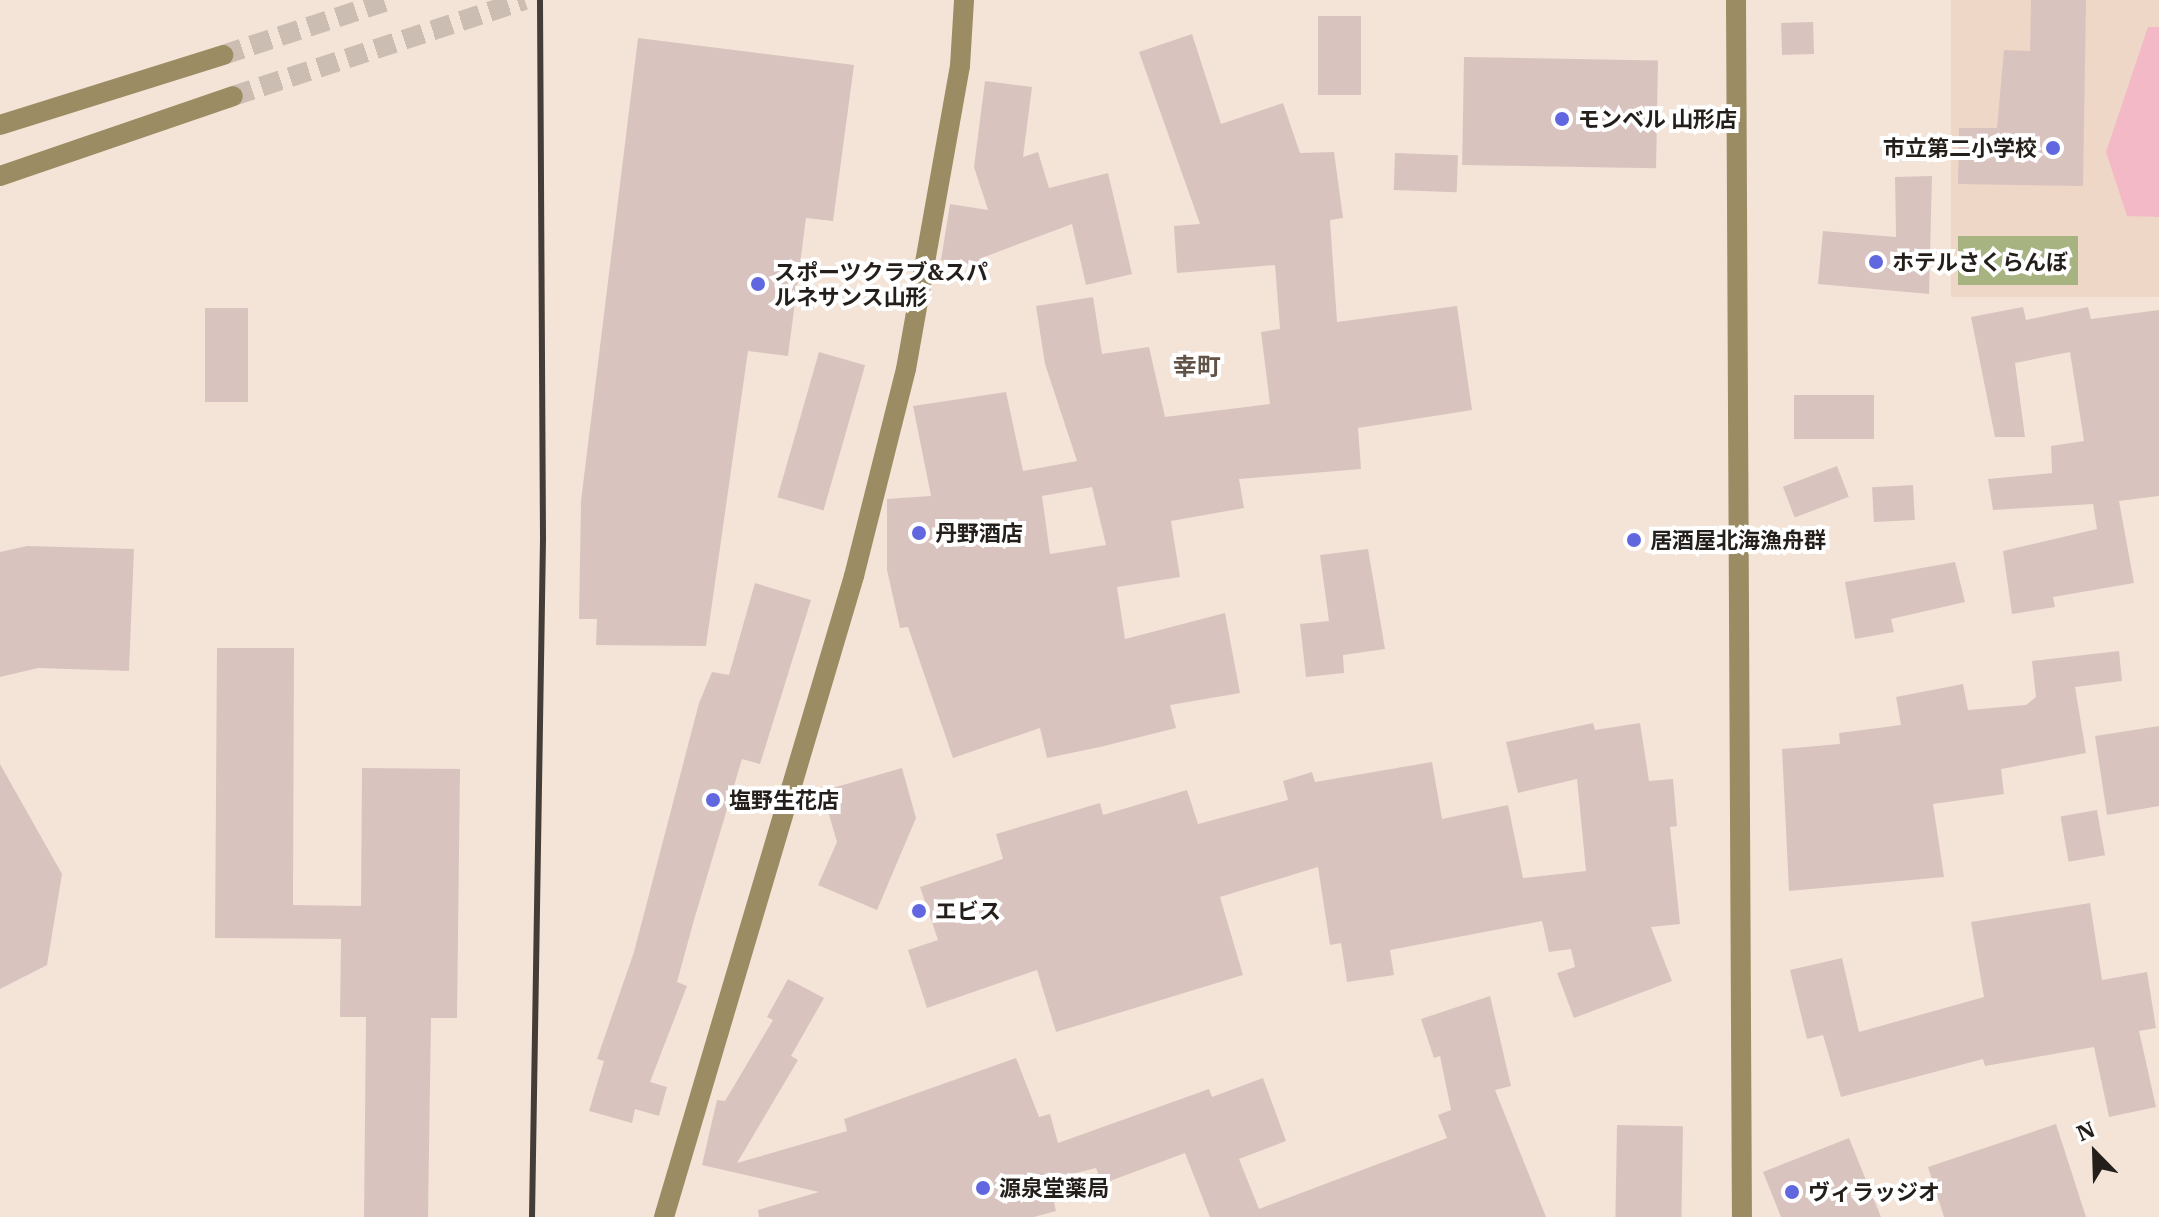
<!DOCTYPE html>
<html>
<head>
<meta charset="utf-8">
<style>
	body { margin:0 }
	#map { position:relative; width:2159px; height:1217px; overflow:hidden; background:#f4e4d7; font-family:"IBM Plex Serif","Noto Sans JP",serif }
	div>[style] { position:absolute }
	[style*='--x'] { left:calc(var(--x)*1px); top:calc(var(--y)*1px); width:calc(var(--w)*1px); rotate:calc(var(--a)*1deg) }
	.built>* { inset:0; background:#eed7c6; transform-origin:0 0 }
	.green>* { inset:0; background:#f4b9c7 }
	.water>* { inset:0; background:#a7b380; transform-origin:0 0 }
	.building>* { inset:0; background:#d9c3bf; transform-origin:0 0 }
	.tertiary-tunnel>* { height:20px; margin-top:-10px; transform-origin:0; background:repeating-linear-gradient(90deg,#cbbdb1 0 20px,transparent 0 30px) }
	.tertiary>* { height:20px; margin:-10px; padding:0 10px; transform-origin:10px; border-radius:10px; background:#9b8c63 }
	.rail>* { height:6px; margin:-3px; padding:0 3px; transform-origin:3px; border-radius:3px; background:#443c37 }
	.dots>* { width:22px; height:22px; translate:-50% -50%; box-sizing:border-box; border:4px solid #fff; border-radius:50% }
	span { translate:-50% -50%; white-space:nowrap; text-align:center; line-height:1.15; -webkit-text-stroke:8px #fff; paint-order:stroke }
	.poi-label { font-size:22px; color:#251f1b; font-weight:700 }
	.left { translate:0 -50%; text-align:left }
	.right { translate:-100% -50%; text-align:right }
	.neighbourhood-label { font-size:24px; color:#615348; font-weight:700 }
	.north { position:absolute; left:2055px; top:1113px; width:80px; height:80px; -webkit-text-stroke:6px #fff; paint-order:stroke; rotate:337deg; font-size:22px; font-weight:700; line-height:32px; text-align:center; color:#251f1b }
	.north::after { content:''; display:block; margin:auto; width:28px; height:36px; background:#251f1b; clip-path:polygon(50% 0,100% 100%,50% 72%,0 100%) }
</style>
</head>
<body>
<div id="map">
	<div class="built">
		<i style="left:1951px;top:0;width:208px;height:297px"></i>
	</div>
	<div class="green">
		<i style="clip-path:polygon(2148px 27px,2159px 27px,2159px 217px,2127px 216px,2106px 152px)"></i>
	</div>
	<div class="water">
		<i style="left:1958px;top:236px;width:120px;height:49px"></i>
	</div>
	<div class="building">
		<i style="clip-path:polygon(2031px 0,2086px 0,2083px 186px,1958px 184px,1959px 128px,1997px 128px,2004px 50px,2030px 51px)"></i>
		<i style="left:1318px;top:16px;width:43px;height:79px"></i>
		<i style="left:1813px;top:22px;width:32px;height:32px;rotate:88deg"></i>
		<i style="clip-path:polygon(evenodd,1192px 34px,1221px 124px,1283px 103px,1300px 153px,1334px 152px,1343px 218px,1330px 220px,1337px 322px,1457px 306px,1472px 410px,1358px 428px,1361px 469px,1239px 479px,1244px 508px,1171px 521px,1180px 577px,1117px 587px,1125px 639px,1225px 613px,1240px 693px,1170px 705px,1176px 728px,1100px 747px,1047px 758px,1040px 728px,953px 758px,908px 627px,900px 628px,887px 570px,887px 499px,931px 496px,913px 406px,1006px 392px,1023px 471px,1077px 461px,1045px 364px,1036px 306px,1093px 297px,1102px 354px,1149px 347px,1165px 417px,1270px 404px,1261px 332px,1280px 329px,1275px 265px,1177px 273px,1174px 226px,1200px 224px,1139px 52px,1192px 34px,1092px 487px,1106px 545px,1050px 554px,1042px 496px,1092px 487px)"></i>
		<i style="clip-path:polygon(638px 38px,854px 65px,833px 221px,806px 218px,788px 356px,748px 351px,706px 646px,596px 645px,597px 619px,579px 619px,581px 501px)"></i>
		<i style="left:1464px;top:57px;width:194px;height:108px;rotate:1deg"></i>
		<i style="clip-path:polygon(985px 81px,1032px 87px,1023px 157px,1038px 152px,1049px 188px,1108px 173px,1132px 274px,1086px 285px,1072px 224px,979px 259px,981px 267px,941px 260px,950px 204px,988px 210px,974px 167px)"></i>
		<i style="left:1395px;top:153px;width:63px;height:37px;rotate:2deg"></i>
		<i style="clip-path:polygon(1932px 176px,1929px 294px,1818px 284px,1823px 231px,1896px 237px,1895px 177px)"></i>
		<i style="clip-path:polygon(2023px 307px,2026px 320px,2088px 307px,2091px 319px,2159px 310px,2159px 496px,2119px 501px,2134px 583px,2053px 597px,2055px 607px,2012px 614px,2003px 551px,2097px 529px,2093px 504px,1993px 510px,1988px 479px,2052px 473px,2051px 446px,2084px 441px,2070px 352px,2015px 363px,2025px 437px,1995px 437px,1971px 317px)"></i>
		<i style="left:205px;top:308px;width:43px;height:94px"></i>
		<i style="left:819px;top:352px;width:48px;height:151px;rotate:16deg"></i>
		<i style="left:1874px;top:395px;width:44px;height:80px;rotate:90deg"></i>
		<i style="left:1837px;top:466px;width:33px;height:58px;rotate:69deg"></i>
		<i style="left:1913px;top:485px;width:35px;height:41px;rotate:87deg"></i>
		<i style="clip-path:polygon(27px 546px,134px 549px,129px 671px,38px 668px,0 677px,0 552px)"></i>
		<i style="clip-path:polygon(1368px 549px,1385px 649px,1343px 655px,1344px 673px,1306px 677px,1300px 624px,1329px 621px,1320px 555px)"></i>
		<i style="clip-path:polygon(1955px 562px,1965px 602px,1891px 619px,1894px 632px,1855px 639px,1845px 582px)"></i>
		<i style="clip-path:polygon(755px 583px,811px 600px,760px 764px,742px 759px,694px 920px,677px 982px,687px 986px,650px 1082px,667px 1087px,659px 1116px,635px 1109px,632px 1123px,589px 1111px,604px 1061px,597px 1059px,634px 952px,699px 703px,712px 672px,729px 675px)"></i>
		<i style="clip-path:polygon(217px 648px,294px 648px,293px 905px,361px 906px,362px 768px,460px 769px,457px 1018px,431px 1018px,428px 1217px,364px 1217px,366px 1017px,340px 1017px,341px 939px,215px 938px)"></i>
		<i style="clip-path:polygon(2119px 651px,2122px 681px,2075px 687px,2086px 753px,2001px 769px,2004px 794px,1933px 804px,1944px 877px,1789px 891px,1782px 749px,1840px 744px,1839px 733px,1901px 725px,1896px 697px,1963px 684px,1968px 710px,2026px 705px,2036px 697px,2032px 661px)"></i>
		<i style="clip-path:polygon(1593px 723px,1595px 730px,1640px 723px,1649px 781px,1673px 779px,1677px 826px,1670px 827px,1680px 924px,1651px 927px,1672px 981px,1574px 1018px,1557px 973px,1575px 967px,1571px 949px,1549px 952px,1542px 921px,1390px 950px,1394px 975px,1347px 982px,1341px 943px,1330px 945px,1318px 867px,1220px 897px,1243px 975px,1056px 1032px,1037px 970px,927px 1008px,908px 950px,938px 940px,920px 887px,1003px 859px,996px 834px,1100px 803px,1103px 815px,1187px 790px,1198px 824px,1288px 800px,1283px 781px,1312px 772px,1315px 782px,1432px 762px,1442px 819px,1508px 805px,1523px 878px,1586px 871px,1577px 779px,1518px 793px,1506px 742px)"></i>
		<i style="clip-path:polygon(2159px 726px,2159px 806px,2107px 815px,2095px 736px)"></i>
		<i style="clip-path:polygon(0 764px,62px 874px,47px 965px,0 989px)"></i>
		<i style="clip-path:polygon(902px 768px,916px 818px,877px 910px,818px 885px,837px 842px,822px 791px)"></i>
		<i style="left:2097px;top:810px;width:46px;height:37px;rotate:80deg"></i>
		<i style="clip-path:polygon(2090px 903px,2102px 980px,2147px 972px,2156px 1028px,2139px 1031px,2156px 1107px,2109px 1117px,2094px 1047px,1985px 1066px,1983px 1059px,1841px 1097px,1823px 1035px,1807px 1039px,1790px 970px,1842px 958px,1859px 1032px,1984px 997px,1971px 922px)"></i>
		<i style="clip-path:polygon(788px 979px,824px 998px,791px 1056px,798px 1060px,737px 1163px,847px 1131px,844px 1119px,1016px 1058px,1039px 1117px,1050px 1114px,1058px 1143px,1209px 1089px,1212px 1097px,1263px 1078px,1286px 1141px,1239px 1159px,1259px 1209px,1447px 1138px,1438px 1115px,1451px 1110px,1440px 1056px,1434px 1058px,1421px 1019px,1490px 996px,1511px 1086px,1495px 1090px,1546px 1217px,1210px 1217px,1185px 1153px,1102px 1184px,1096px 1168px,1049px 1180px,1056px 1211px,1034px 1217px,759px 1217px,758px 1210px,819px 1192px,702px 1165px,717px 1100px,725px 1101px,773px 1020px,767px 1017px)"></i>
		<i style="clip-path:polygon(2056px 1124px,2086px 1217px,1944px 1217px,1928px 1167px)"></i>
		<i style="left:1617px;top:1125px;width:66px;height:92px;rotate:1deg"></i>
		<i style="clip-path:polygon(1849px 1138px,1881px 1217px,1781px 1217px,1763px 1172px)"></i>
	</div>
	<div class="tertiary-tunnel">
		<i style="--x:223;--y:55;--w:176;--a:-18.2"></i>
		<i style="--x:233;--y:96;--w:307;--a:-18.2"></i>
	</div>
	<div class="tertiary">
		<i style="--x:1736;--y:0;--w:1217;--a:89.72"></i>
		<i style="--x:0;--y:125;--w:234;--a:-17.4"></i>
		<i style="--x:0;--y:176;--w:246;--a:-18.9"></i>
		<i style="--x:664;--y:1217;--w:669;--a:-73.49"></i>
		<i style="--x:854;--y:576;--w:213;--a:-75.9"></i>
		<i style="--x:906;--y:369;--w:308;--a:-79.9"></i>
		<i style="--x:960;--y:66;--w:66;--a:-86.5"></i>
	</div>
	<div class="rail">
		<i style="--x:532;--y:1217;--w:678;--a:-89.07"></i>
		<i style="--x:543;--y:539;--w:539;--a:-90.32"></i>
	</div>
	<div class="dots">
		<i style="left:1562px;top:119px;background:#6067df"></i>
		<i style="left:2053px;top:148px;background:#6067df"></i>
		<i style="left:1876px;top:262px;background:#6067df"></i>
		<i style="left:758px;top:284px;background:#6067df"></i>
		<i style="left:919px;top:533px;background:#6067df"></i>
		<i style="left:1634px;top:540px;background:#6067df"></i>
		<i style="left:713px;top:800px;background:#6067df"></i>
		<i style="left:919px;top:911px;background:#6067df"></i>
		<i style="left:983px;top:1188px;background:#6067df"></i>
		<i style="left:1792px;top:1192px;background:#6067df"></i>
	</div>
	<div class="poi-label">
		<span class="left" style="left:1578px;top:119px">モンベル 山形店</span>
		<span class="right" style="left:2037px;top:148px">市立第二小学校</span>
		<span class="left" style="left:1892px;top:262px">ホテルさくらんぼ</span>
		<span class="left" style="left:774px;top:284px">スポーツクラブ&amp;スパ<br>ルネサンス山形</span>
		<span class="left" style="left:935px;top:533px">丹野酒店</span>
		<span class="left" style="left:1650px;top:540px">居酒屋北海漁舟群</span>
		<span class="left" style="left:729px;top:800px">塩野生花店</span>
		<span class="left" style="left:935px;top:911px">エビス</span>
		<span class="left" style="left:999px;top:1188px">源泉堂薬局</span>
		<span class="left" style="left:1808px;top:1192px">ヴィラッジオ</span>
	</div>
	<div class="neighbourhood-label">
		<span style="left:1197px;top:367px">幸町</span>
	</div>
	<div class="north">N</div>
</div>
</body>
</html>
